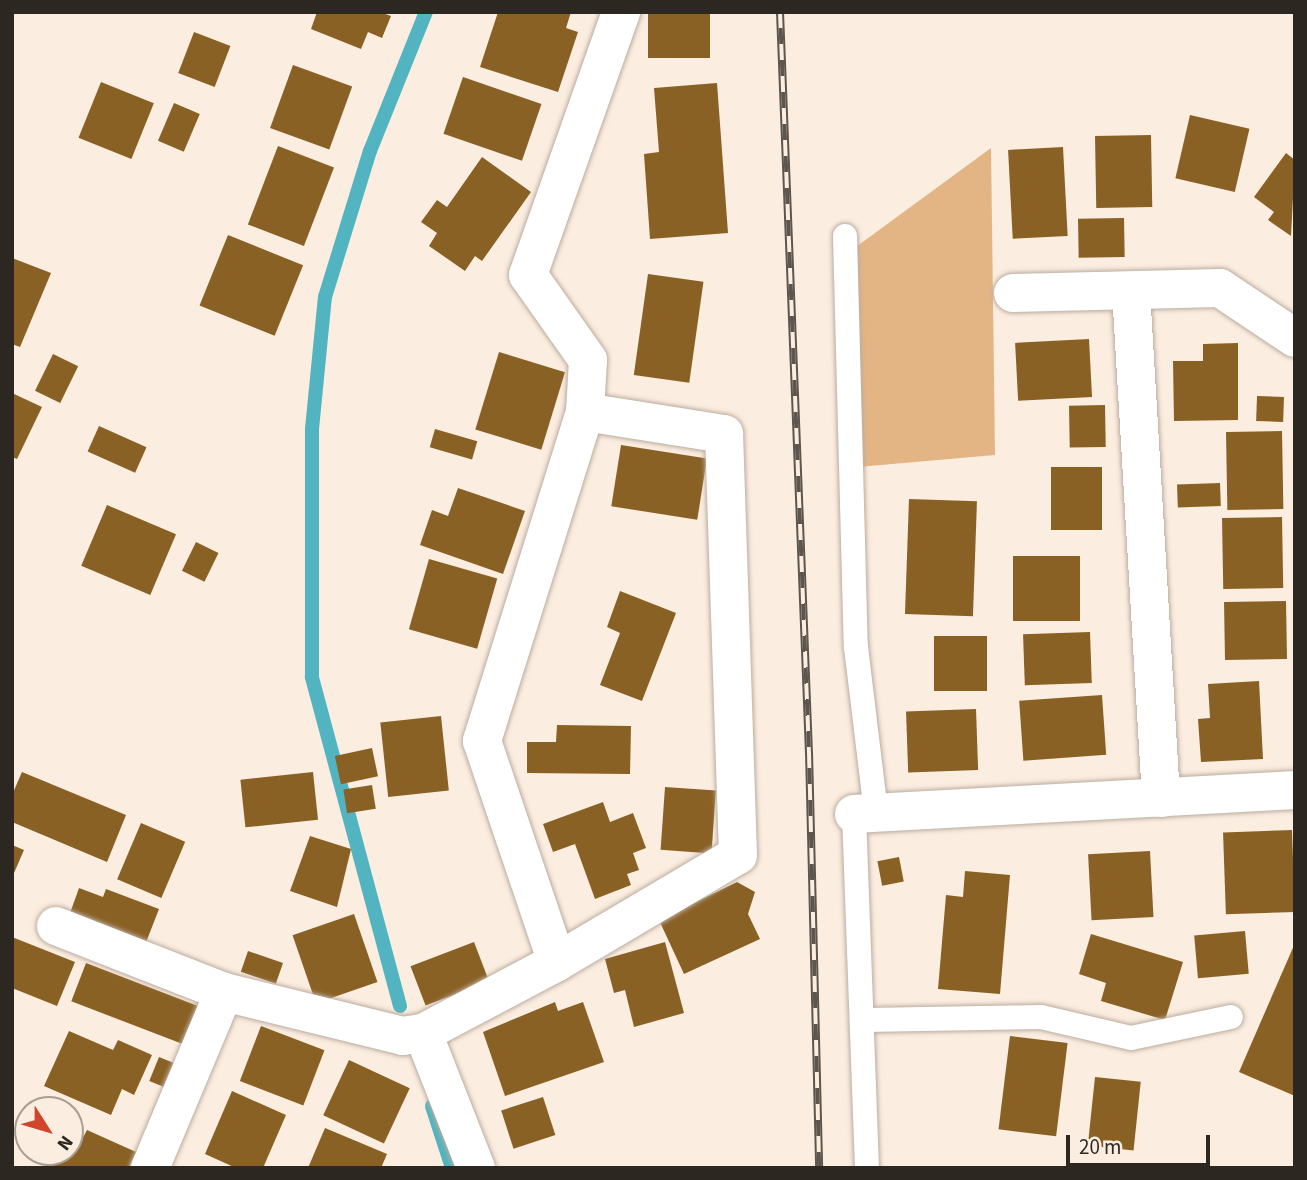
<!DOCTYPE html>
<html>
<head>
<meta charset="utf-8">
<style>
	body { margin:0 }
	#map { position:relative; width:1307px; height:1180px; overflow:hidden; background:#fbeddf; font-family:"Source Sans 3",sans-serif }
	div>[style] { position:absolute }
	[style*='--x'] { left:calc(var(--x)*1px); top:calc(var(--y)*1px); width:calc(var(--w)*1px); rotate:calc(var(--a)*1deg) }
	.green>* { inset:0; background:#e4b584 }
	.stream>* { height:14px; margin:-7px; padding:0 7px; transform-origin:7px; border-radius:7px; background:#52b4c0 }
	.building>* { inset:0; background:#8a6124; transform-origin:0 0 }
	.roads { filter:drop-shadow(0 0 2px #baac9f) drop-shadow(0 0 2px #baac9f) }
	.lane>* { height:24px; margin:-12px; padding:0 12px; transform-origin:12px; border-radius:12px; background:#fff }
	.street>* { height:38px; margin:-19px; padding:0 19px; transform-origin:19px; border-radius:19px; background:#fff }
	.rail>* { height:8px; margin-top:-4px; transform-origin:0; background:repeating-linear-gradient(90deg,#fbeddf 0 16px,#5d564e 0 32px); box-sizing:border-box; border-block:2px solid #5d564e }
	span { translate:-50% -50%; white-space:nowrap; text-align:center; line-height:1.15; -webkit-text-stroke:7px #fbeddf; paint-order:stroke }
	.frame { position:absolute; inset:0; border:14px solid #2c2721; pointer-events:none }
	.north { position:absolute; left:14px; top:1096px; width:70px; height:70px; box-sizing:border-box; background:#fbeddf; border:2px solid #a89e93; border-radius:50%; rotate:127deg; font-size:19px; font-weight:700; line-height:28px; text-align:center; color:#2c2721 }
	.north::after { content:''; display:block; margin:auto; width:24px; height:32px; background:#d0452c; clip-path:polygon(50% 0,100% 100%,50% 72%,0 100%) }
	.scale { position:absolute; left:1066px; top:1135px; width:144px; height:32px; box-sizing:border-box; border:4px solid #2c2721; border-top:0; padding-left:9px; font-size:21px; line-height:24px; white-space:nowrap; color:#2c2721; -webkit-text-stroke:5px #fbeddf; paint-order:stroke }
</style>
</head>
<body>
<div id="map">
	<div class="green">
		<i style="clip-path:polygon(991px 148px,995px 455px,858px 467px,845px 255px)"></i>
	</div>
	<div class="stream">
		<i style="--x:400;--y:1006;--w:341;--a:-105"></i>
		<i style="--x:312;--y:677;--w:248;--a:-90"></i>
		<i style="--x:312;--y:429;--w:133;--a:-84.4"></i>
		<i style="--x:325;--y:297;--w:153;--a:-72.9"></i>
		<i style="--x:370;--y:151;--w:150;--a:-68.1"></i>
		<i style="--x:432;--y:1106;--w:65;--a:72.1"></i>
	</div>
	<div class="building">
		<i style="clip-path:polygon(317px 12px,380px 12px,391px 16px,382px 38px,368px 32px,361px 49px,311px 29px)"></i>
		<i style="clip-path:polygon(498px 12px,571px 12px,566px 28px,578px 32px,558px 92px,480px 67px)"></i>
		<i style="left:648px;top:12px;width:62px;height:46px"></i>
		<i style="left:194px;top:32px;width:39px;height:44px;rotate:21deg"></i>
		<i style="left:293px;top:65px;width:63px;height:67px;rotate:20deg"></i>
		<i style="left:463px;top:77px;width:83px;height:60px;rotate:19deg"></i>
		<i style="left:101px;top:82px;width:57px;height:60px;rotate:22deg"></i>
		<i style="clip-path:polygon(717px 83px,728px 233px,650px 239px,644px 154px,659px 152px,654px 88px)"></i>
		<i style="left:174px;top:103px;width:28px;height:41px;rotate:23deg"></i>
		<i style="left:1190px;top:115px;width:61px;height:65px;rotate:13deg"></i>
		<i style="left:1151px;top:135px;width:72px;height:56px;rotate:89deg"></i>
		<i style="left:278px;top:146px;width:60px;height:84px;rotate:21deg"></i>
		<i style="left:1063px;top:147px;width:89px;height:55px;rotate:87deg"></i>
		<i style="clip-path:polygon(1286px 153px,1295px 160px,1291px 236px,1268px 220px,1274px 212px,1254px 197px)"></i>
		<i style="clip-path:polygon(482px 157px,531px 192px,482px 261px,475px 256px,465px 271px,429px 246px,437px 233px,421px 222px,437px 200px,447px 207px)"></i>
		<i style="left:1124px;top:218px;width:39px;height:46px;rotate:89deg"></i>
		<i style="left:228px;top:235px;width:81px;height:76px;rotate:22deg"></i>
		<i style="clip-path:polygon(12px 258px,51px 273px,20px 347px,12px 344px)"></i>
		<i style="left:648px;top:274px;width:56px;height:102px;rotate:8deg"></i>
		<i style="left:1089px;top:339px;width:58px;height:74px;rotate:87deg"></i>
		<i style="clip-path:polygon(1238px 343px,1238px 420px,1174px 421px,1173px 361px,1203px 361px,1203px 344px)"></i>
		<i style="left:499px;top:352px;width:69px;height:81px;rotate:17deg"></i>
		<i style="left:53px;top:354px;width:28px;height:41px;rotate:26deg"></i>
		<i style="clip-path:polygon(12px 393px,42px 407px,17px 459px,12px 457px)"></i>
		<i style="left:1257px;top:396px;width:27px;height:25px;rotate:2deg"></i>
		<i style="left:1105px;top:405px;width:42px;height:36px;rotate:89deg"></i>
		<i style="left:99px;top:426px;width:52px;height:28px;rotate:24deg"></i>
		<i style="left:435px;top:429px;width:44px;height:19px;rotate:16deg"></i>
		<i style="left:1282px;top:431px;width:78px;height:56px;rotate:89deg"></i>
		<i style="left:621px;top:445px;width:87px;height:62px;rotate:9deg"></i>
		<i style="left:1051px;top:467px;width:51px;height:63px"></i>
		<i style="left:1220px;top:483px;width:23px;height:43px;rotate:88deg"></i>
		<i style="clip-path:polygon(458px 488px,525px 511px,503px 574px,420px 545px,432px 510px,448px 516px)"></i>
		<i style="left:909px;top:499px;width:68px;height:115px;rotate:2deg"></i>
		<i style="left:107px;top:505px;width:75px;height:66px;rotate:23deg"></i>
		<i style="left:1282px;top:517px;width:71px;height:60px;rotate:89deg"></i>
		<i style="left:196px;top:542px;width:25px;height:32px;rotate:26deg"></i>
		<i style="left:1013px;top:556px;width:67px;height:65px"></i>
		<i style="left:429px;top:559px;width:71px;height:73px;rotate:16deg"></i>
		<i style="clip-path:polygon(620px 591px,676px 613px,642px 701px,600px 685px,620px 633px,607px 627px)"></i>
		<i style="left:1286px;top:601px;width:58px;height:62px;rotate:89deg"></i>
		<i style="left:1090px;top:632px;width:51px;height:67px;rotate:88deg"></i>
		<i style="left:934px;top:636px;width:53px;height:55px"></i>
		<i style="clip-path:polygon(1259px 681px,1263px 759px,1201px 762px,1198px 719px,1210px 718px,1208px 684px)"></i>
		<i style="left:1102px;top:695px;width:60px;height:83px;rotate:86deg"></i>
		<i style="left:976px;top:709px;width:61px;height:70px;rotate:88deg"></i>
		<i style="left:441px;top:716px;width:75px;height:61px;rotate:84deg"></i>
		<i style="clip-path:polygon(557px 725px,631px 726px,630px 774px,527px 773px,527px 742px,556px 742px)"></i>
		<i style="left:372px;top:748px;width:29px;height:38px;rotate:78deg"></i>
		<i style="clip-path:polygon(22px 772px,126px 815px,107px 862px,12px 822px,12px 795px)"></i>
		<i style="left:313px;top:772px;width:48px;height:73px;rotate:84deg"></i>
		<i style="left:372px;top:785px;width:24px;height:29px;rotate:81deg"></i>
		<i style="left:665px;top:787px;width:51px;height:63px;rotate:4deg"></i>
		<i style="clip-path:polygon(603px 802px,610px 822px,633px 813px,646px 848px,633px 853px,639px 870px,627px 874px,631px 885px,595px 899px,575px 844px,553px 852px,543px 824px)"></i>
		<i style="left:141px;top:823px;width:48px;height:61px;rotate:23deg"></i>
		<i style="left:1292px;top:830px;width:82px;height:69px;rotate:88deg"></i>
		<i style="clip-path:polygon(310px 836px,351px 849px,337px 907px,290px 891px)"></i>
		<i style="clip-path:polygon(12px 845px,24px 850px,14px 873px,12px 872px)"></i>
		<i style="left:1150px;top:851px;width:66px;height:62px;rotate:87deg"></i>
		<i style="left:899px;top:857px;width:25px;height:22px;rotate:79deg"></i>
		<i style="clip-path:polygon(965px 871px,1010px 875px,1000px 994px,938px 989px,946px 895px,963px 897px)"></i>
		<i style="clip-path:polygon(737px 882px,755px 892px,748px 914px,760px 939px,684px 974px,659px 920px)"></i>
		<i style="clip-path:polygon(79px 888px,103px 897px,106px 889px,159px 909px,145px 945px,69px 916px)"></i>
		<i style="left:354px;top:914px;width:72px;height:65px;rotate:71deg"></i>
		<i style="left:1245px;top:931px;width:43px;height:51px;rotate:85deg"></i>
		<i style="clip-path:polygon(1091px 934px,1183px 962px,1165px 1020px,1101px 1001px,1106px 983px,1079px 974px)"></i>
		<i style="clip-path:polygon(12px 937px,75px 962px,57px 1006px,12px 988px)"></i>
		<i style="left:474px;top:942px;width:42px;height:68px;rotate:69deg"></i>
		<i style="clip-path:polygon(665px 942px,684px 1013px,634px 1027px,625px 990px,614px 993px,605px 959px)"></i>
		<i style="clip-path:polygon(1295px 943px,1295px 1096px,1239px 1072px)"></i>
		<i style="left:248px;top:951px;width:37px;height:22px;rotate:19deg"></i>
		<i style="left:86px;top:963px;width:120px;height:41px;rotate:21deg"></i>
		<i style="clip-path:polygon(555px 1002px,558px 1011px,583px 1002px,604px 1062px,505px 1096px,483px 1032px)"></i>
		<i style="left:261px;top:1026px;width:68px;height:59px;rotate:21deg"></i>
		<i style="clip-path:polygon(69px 1031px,113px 1050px,118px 1040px,152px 1055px,134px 1095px,122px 1089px,111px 1115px,44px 1086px)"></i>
		<i style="left:1010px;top:1036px;width:58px;height:94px;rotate:7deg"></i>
		<i style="left:159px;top:1057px;width:16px;height:26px;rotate:22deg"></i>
		<i style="left:349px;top:1060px;width:67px;height:61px;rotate:25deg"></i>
		<i style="left:1095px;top:1077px;width:46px;height:69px;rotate:6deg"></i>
		<i style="clip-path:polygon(232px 1091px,286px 1115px,263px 1168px,236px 1168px,205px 1154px)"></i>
		<i style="left:543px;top:1097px;width:40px;height:44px;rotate:72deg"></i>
		<i style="clip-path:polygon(325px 1128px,387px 1154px,381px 1168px,308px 1168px)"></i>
		<i style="clip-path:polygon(87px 1130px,136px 1152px,129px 1168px,45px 1168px,52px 1152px,70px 1152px,70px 1139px,80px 1143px)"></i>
	</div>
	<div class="roads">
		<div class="lane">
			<i style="--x:845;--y:236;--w:411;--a:88.5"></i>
			<i style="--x:856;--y:647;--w:166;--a:83.1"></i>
			<i style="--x:854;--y:814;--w:354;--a:87.9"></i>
			<i style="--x:865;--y:1020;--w:176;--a:-1"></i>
			<i style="--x:1041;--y:1017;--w:92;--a:13.1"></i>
			<i style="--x:1131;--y:1038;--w:102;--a:-11.9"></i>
		</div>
		<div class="street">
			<i style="--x:1131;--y:291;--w:508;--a:86.61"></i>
			<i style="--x:1013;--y:293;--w:207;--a:-1.4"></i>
			<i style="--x:1220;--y:288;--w:90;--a:33.7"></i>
			<i style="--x:585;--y:412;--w:52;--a:-86.7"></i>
			<i style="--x:588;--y:360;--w:104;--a:-125.2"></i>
			<i style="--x:528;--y:275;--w:279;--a:-70.5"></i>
			<i style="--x:854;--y:814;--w:442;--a:-3.1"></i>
			<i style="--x:56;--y:926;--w:180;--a:21.4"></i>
			<i style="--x:423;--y:1033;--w:145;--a:68.6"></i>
			<i style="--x:150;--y:1168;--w:191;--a:-67.2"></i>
			<i style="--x:224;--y:992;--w:184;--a:13.8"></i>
			<i style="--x:403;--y:1036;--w:20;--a:-9"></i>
			<i style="--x:423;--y:1033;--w:152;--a:-27.9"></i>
			<i style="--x:557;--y:962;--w:210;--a:-30.6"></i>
			<i style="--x:738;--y:855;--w:421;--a:-91.9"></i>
			<i style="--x:724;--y:434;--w:141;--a:-171"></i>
			<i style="--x:585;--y:412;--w:345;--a:107.4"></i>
			<i style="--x:482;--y:741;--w:233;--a:71.3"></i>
		</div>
	</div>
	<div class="rail">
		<i style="--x:780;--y:12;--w:741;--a:87.76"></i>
		<i style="--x:809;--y:752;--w:416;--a:88.6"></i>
	</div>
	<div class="frame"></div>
	<div class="north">N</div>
	<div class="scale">20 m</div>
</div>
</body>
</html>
